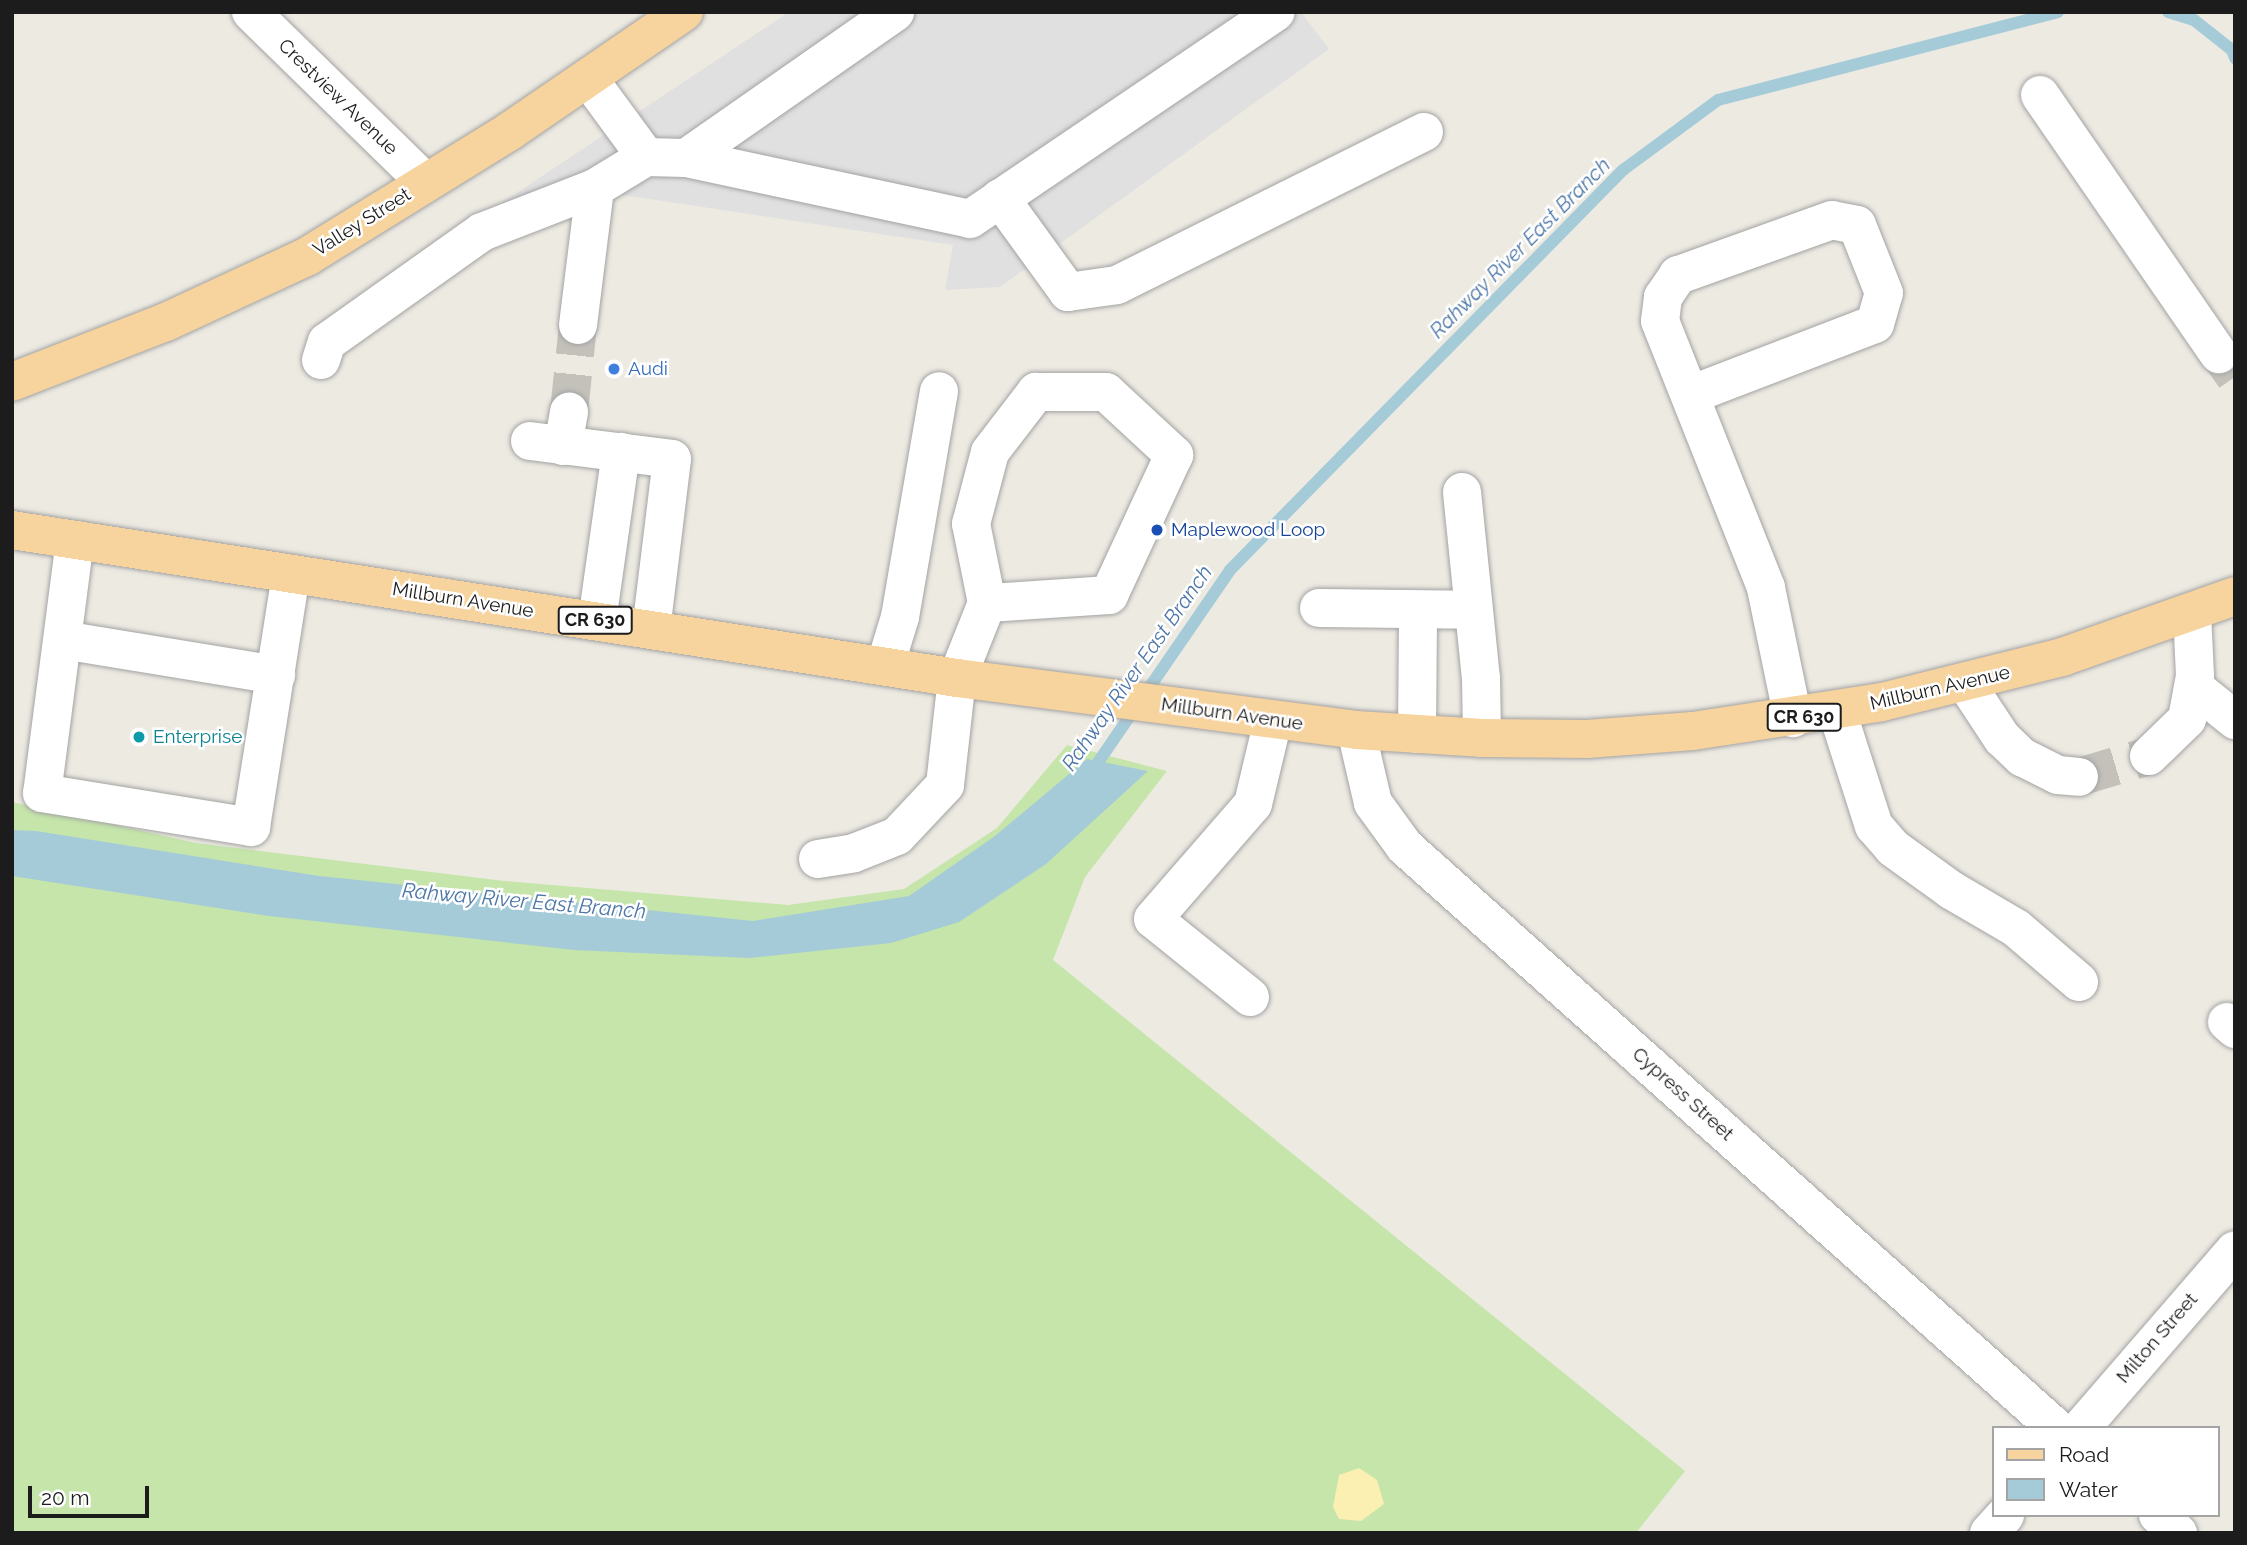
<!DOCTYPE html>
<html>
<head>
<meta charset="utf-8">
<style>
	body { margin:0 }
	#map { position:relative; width:2247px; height:1545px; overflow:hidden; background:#edeae2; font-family:Raleway,sans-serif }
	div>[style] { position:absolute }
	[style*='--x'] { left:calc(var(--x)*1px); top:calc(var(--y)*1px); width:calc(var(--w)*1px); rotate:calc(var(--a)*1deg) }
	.grass>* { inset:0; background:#c5e5aa }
	.sand>* { inset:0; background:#fbefb2 }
	.parking>* { inset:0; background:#e0e0e0 }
	.water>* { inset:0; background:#a5cbd9 }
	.stream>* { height:12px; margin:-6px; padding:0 6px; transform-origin:6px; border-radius:6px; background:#a5cbd9 }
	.minor-tunnel>* { height:38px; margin-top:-19px; transform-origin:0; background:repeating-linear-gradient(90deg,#c3c1ba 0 38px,transparent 0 57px) }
	.roads { filter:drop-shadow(0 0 2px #a3a3a3) drop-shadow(0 0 2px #a3a3a3) }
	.minor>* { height:38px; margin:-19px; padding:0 19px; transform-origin:19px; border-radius:19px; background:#fff }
	.major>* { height:38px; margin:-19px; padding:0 19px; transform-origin:19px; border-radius:19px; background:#f7d39e }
	.dots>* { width:19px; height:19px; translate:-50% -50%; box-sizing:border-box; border:4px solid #fff; border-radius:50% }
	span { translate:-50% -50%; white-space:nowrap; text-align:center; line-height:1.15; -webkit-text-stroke:5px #fff; paint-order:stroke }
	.shield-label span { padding:2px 5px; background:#fff; border:2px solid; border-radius:5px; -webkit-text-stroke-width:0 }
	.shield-label { font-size:18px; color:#1c1c1c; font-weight:700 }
	.street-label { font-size:19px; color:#1c1c1c }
	.shop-label { font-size:19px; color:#366cbe }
	.left { translate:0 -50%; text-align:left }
	.transit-label { font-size:19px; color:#164399 }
	.culture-label { font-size:19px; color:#0d838f }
	.water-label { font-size:21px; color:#4e77a7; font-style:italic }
	.frame { position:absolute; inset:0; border:14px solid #1c1c1c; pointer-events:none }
	.legend { position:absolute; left:1992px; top:1426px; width:228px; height:91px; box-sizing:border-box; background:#fff; border:2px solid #a4a4a4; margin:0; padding:9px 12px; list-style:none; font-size:21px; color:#1c1c1c }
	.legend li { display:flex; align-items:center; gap:14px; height:35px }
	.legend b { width:35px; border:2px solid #a4a4a4 }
	.scale { position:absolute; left:28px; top:1486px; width:121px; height:32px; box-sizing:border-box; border:4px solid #1c1c1c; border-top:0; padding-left:9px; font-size:21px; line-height:24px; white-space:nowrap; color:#1c1c1c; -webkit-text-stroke:5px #fff; paint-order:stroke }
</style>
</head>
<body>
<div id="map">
	<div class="grass">
		<i style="clip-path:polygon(1067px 745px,1167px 771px,1085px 877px,1053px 960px,1685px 1471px,1636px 1533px,12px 1533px,12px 802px,196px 843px,504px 881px,788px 905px,904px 889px,997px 828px)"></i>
	</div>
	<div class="sand">
		<i style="clip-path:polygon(1359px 1468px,1377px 1480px,1384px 1504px,1361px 1521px,1339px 1519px,1333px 1507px,1339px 1475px)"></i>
	</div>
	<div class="parking">
		<i style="clip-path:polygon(789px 12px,1301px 12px,1329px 49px,1000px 287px,945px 290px,953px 245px,623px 195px,504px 244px,473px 222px)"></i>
	</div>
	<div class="water">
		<i style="clip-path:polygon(1087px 759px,1148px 771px,1046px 864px,959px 922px,891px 943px,749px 958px,574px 950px,269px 916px,12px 876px,12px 830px,36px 831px,319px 876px,753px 921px,909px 896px,995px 836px)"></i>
	</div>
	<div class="stream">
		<i style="--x:2168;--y:12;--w:27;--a:17"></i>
		<i style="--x:2194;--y:20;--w:48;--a:38.3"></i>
		<i style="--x:2232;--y:50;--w:9;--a:69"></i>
		<i style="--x:1090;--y:774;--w:247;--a:-55.5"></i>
		<i style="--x:1230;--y:570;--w:561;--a:-45.51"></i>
		<i style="--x:1623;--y:170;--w:118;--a:-36.4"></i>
		<i style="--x:1718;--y:100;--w:351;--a:-14.5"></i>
	</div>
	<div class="minor-tunnel">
		<i style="--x:2219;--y:354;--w:28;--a:55"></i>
		<i style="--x:569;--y:412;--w:87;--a:-84.1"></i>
		<i style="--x:2079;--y:777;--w:73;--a:-16.7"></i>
	</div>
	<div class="roads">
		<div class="minor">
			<i style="--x:251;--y:12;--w:243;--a:44.3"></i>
			<i style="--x:588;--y:78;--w:98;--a:53.7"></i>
			<i style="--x:2040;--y:95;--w:315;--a:55.4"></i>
			<i style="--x:686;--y:158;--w:255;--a:-34.9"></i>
			<i style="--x:1000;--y:198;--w:116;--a:54.1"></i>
			<i style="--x:1068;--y:292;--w:49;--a:-8.1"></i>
			<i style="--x:1117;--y:285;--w:343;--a:-26.5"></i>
			<i style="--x:578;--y:325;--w:138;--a:-82.9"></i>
			<i style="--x:595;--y:188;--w:60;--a:-31.3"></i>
			<i style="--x:646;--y:157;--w:40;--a:1.4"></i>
			<i style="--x:686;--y:158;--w:290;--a:12.1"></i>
			<i style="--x:970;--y:219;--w:369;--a:-34.1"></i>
			<i style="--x:321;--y:360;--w:19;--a:-72"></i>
			<i style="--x:327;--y:342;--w:190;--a:-35.4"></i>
			<i style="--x:482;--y:232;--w:121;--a:-21.3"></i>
			<i style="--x:1690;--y:395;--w:198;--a:-21"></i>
			<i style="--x:1875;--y:324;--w:32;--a:-74"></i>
			<i style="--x:1884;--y:293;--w:73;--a:-111.7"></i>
			<i style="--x:1857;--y:225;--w:25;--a:-169"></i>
			<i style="--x:1832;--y:220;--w:164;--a:160.3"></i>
			<i style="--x:1678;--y:275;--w:27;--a:124"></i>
			<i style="--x:1663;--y:297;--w:24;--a:97"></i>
			<i style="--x:1660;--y:321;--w:287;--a:68.3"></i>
			<i style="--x:1766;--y:588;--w:133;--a:78.3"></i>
			<i style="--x:530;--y:441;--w:143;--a:7.2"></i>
			<i style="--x:672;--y:459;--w:172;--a:97"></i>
			<i style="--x:563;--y:446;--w:35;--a:-80"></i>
			<i style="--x:1462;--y:492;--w:187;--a:84.2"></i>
			<i style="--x:1481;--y:678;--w:60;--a:89"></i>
			<i style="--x:75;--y:540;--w:255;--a:97.4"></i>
			<i style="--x:42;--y:793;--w:212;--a:9.2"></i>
			<i style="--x:251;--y:827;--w:256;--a:-81"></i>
			<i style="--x:1319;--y:608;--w:153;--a:0.7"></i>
			<i style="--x:597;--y:621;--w:171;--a:-81.9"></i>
			<i style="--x:63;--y:640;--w:216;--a:9.3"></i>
			<i style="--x:885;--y:666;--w:51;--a:-73"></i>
			<i style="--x:900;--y:617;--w:229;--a:-80.2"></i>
			<i style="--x:1967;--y:685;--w:64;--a:56.6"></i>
			<i style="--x:2002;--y:738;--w:28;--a:44"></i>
			<i style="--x:2022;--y:757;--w:40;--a:26.6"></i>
			<i style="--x:2058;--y:775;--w:21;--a:5"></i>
			<i style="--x:2194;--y:687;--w:53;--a:38.8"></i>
			<i style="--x:1837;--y:711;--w:121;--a:72.2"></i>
			<i style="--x:1874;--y:826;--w:29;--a:49"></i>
			<i style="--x:1893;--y:848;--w:72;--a:35.9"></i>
			<i style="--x:1951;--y:890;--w:75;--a:30.3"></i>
			<i style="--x:2016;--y:928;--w:83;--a:40.6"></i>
			<i style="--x:1356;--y:730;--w:75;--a:76.9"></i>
			<i style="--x:1373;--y:803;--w:54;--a:54"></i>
			<i style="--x:1405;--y:847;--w:873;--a:41.75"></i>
			<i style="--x:1417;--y:734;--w:124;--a:-89.5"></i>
			<i style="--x:2149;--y:756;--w:53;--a:-44.2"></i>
			<i style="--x:2187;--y:719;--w:44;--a:-79.5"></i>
			<i style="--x:2195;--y:676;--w:63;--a:-92.7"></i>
			<i style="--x:818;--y:859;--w:36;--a:-9"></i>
			<i style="--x:854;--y:853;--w:46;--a:-21.6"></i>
			<i style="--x:897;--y:836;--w:70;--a:-46.7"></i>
			<i style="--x:945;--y:785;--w:108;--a:-83.6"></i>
			<i style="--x:957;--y:678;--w:81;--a:-68.2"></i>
			<i style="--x:987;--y:603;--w:81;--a:-101.4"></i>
			<i style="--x:971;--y:524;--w:74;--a:-75.2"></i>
			<i style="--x:990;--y:452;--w:76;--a:-52.5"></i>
			<i style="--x:1036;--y:392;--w:70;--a:0"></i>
			<i style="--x:1106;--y:392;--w:93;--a:42.8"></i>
			<i style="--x:1174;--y:455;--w:154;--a:114.9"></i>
			<i style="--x:1109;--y:595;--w:122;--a:176.2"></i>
			<i style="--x:1250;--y:997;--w:124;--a:-141.2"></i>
			<i style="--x:1153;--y:919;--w:152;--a:-49"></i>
			<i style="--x:1253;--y:804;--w:86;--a:-76.6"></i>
			<i style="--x:2227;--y:1022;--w:11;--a:41"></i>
			<i style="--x:2081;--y:1428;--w:235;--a:-49.1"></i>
			<i style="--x:2158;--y:1515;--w:27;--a:42"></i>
			<i style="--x:1989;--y:1533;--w:24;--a:-48"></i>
		</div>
		<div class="major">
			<i style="--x:12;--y:382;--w:165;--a:-21.3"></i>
			<i style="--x:166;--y:322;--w:157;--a:-24.9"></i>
			<i style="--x:308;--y:256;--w:238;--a:-31.7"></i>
			<i style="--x:510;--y:131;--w:211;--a:-34.4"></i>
			<i style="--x:12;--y:530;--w:957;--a:8.9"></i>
			<i style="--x:957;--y:678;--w:402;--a:7.4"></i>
			<i style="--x:1356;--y:730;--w:126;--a:3.6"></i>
			<i style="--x:1482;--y:738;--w:105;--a:0.5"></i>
			<i style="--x:1587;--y:739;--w:106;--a:-4.3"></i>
			<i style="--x:1693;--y:731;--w:191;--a:-8.7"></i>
			<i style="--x:1882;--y:702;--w:186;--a:-14"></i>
			<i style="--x:2062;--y:657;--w:183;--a:-19.4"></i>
		</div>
	</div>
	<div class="dots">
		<i style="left:614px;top:369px;background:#3f7fe0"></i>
		<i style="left:1157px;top:530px;background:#1a4fb4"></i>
		<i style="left:139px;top:737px;background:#0f9aa8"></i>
	</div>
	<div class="shield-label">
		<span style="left:595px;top:620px">CR 630</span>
		<span style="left:1804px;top:717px">CR 630</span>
	</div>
	<div class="street-label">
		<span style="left:338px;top:97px;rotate:44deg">Crestview Avenue</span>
		<span style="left:362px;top:222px;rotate:-32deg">Valley Street</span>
		<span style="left:463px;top:600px;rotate:9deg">Millburn Avenue</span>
		<span style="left:1940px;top:688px;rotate:-13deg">Millburn Avenue</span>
		<span style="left:1232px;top:714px;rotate:8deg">Millburn Avenue</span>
		<span style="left:1683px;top:1094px;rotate:42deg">Cypress Street</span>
		<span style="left:2157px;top:1338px;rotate:-49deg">Milton Street</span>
	</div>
	<div class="shop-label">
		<span class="left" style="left:628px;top:369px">Audi</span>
	</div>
	<div class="transit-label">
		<span class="left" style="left:1171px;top:530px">Maplewood Loop</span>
	</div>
	<div class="culture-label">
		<span class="left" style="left:153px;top:737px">Enterprise</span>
	</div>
	<div class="water-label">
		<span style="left:1520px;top:248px;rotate:-45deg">Rahway River East Branch</span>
		<span style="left:1137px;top:668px;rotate:-55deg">Rahway River East Branch</span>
		<span style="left:524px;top:901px;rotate:5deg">Rahway River East Branch</span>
	</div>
	<div class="frame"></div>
	<ul class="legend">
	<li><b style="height:9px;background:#f7d39e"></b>Road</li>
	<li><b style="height:19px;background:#a5cbd9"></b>Water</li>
	</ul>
	<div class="scale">20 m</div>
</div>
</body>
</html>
